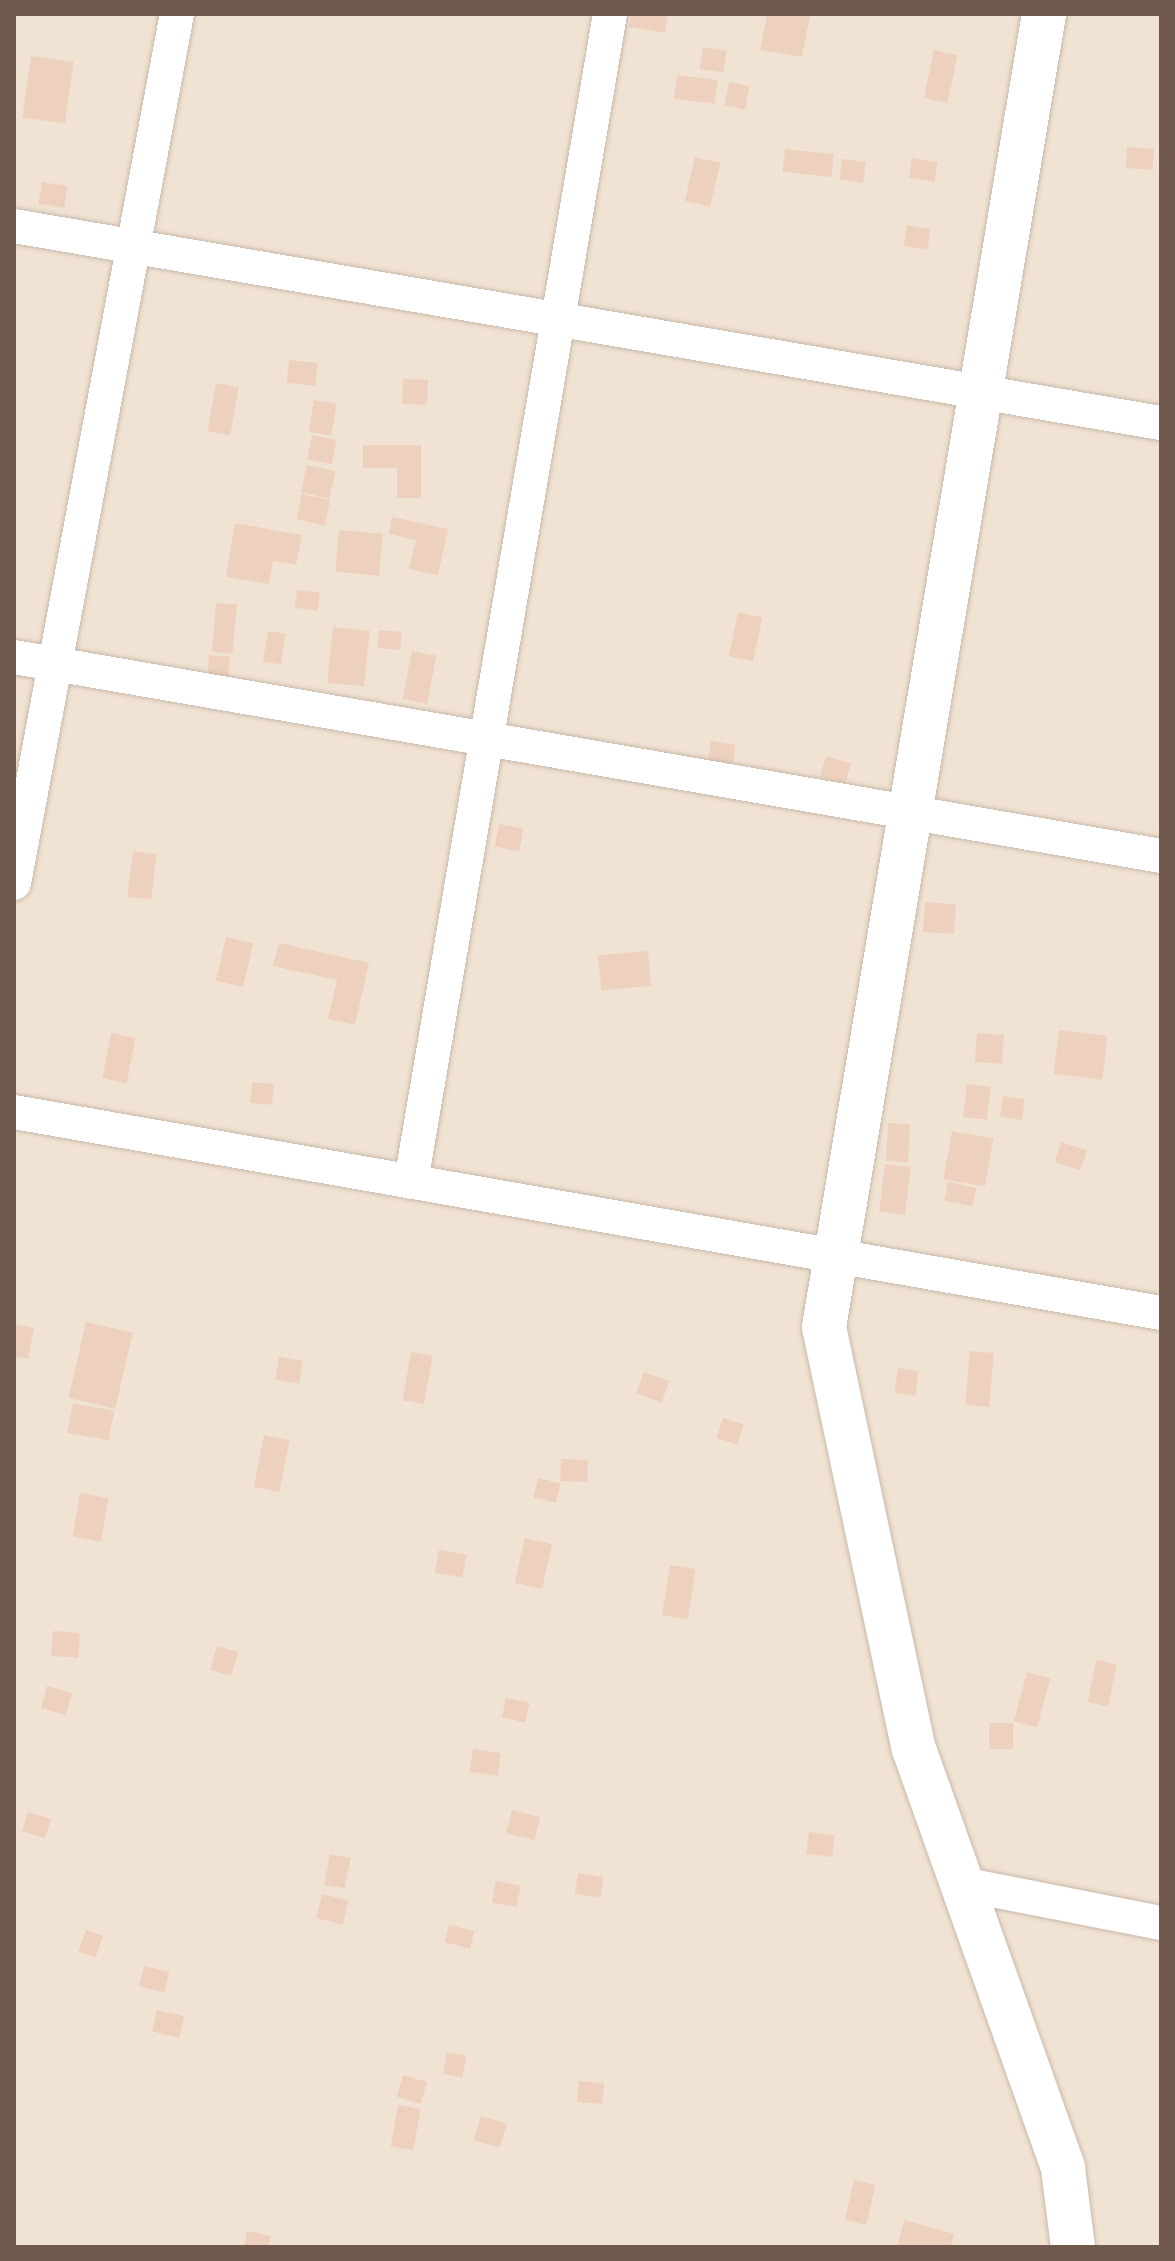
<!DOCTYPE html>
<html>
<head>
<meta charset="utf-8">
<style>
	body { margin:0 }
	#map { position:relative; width:1175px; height:2261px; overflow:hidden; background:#faf2e4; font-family:"Exo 2",sans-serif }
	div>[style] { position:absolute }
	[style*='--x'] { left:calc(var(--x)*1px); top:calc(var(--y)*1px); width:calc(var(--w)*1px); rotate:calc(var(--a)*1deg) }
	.residential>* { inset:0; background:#f1e3d3; transform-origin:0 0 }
	.building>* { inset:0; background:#edd1be; transform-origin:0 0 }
	.roads { filter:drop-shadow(0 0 2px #cab9ab) drop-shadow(0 0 2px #cab9ab) }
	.street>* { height:34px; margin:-17px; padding:0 17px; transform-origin:17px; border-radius:17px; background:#fff }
	.secondary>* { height:44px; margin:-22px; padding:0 22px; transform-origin:22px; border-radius:22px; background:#fff }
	span { translate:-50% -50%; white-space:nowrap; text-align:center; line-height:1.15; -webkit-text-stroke:8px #fdf6e9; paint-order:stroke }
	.frame { position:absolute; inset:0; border:16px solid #70594c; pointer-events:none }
</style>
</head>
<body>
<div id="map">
	<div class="residential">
		<i style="left:14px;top:14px;width:1147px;height:2233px"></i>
	</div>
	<div class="building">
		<i style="clip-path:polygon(632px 14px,668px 14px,665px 33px,629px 27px)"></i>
		<i style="clip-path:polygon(767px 14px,810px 15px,802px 57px,760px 50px)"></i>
		<i style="left:703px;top:47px;width:24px;height:22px;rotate:9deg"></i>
		<i style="left:934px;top:50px;width:24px;height:49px;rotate:12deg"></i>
		<i style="left:31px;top:56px;width:43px;height:62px;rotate:8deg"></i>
		<i style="left:677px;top:75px;width:41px;height:24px;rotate:7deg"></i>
		<i style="left:729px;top:82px;width:21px;height:24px;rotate:11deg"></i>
		<i style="left:1127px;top:147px;width:27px;height:21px;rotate:4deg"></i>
		<i style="left:785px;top:149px;width:49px;height:23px;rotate:6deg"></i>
		<i style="left:695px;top:157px;width:26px;height:45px;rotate:13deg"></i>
		<i style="left:912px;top:158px;width:26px;height:20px;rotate:9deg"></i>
		<i style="left:842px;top:159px;width:24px;height:21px;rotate:7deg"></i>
		<i style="left:42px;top:182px;width:26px;height:22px;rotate:9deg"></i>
		<i style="left:907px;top:225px;width:24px;height:21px;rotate:9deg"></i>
		<i style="left:289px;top:360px;width:29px;height:23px;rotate:6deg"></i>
		<i style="left:403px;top:379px;width:25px;height:25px;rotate:2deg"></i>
		<i style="left:216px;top:383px;width:23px;height:49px;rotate:10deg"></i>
		<i style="left:314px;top:400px;width:23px;height:32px;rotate:10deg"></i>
		<i style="left:312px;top:435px;width:25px;height:25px;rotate:11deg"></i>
		<i style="clip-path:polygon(363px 445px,421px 445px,421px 498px,397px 498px,397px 468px,363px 468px)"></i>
		<i style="left:307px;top:465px;width:29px;height:28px;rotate:12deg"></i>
		<i style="left:302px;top:494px;width:29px;height:26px;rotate:12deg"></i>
		<i style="clip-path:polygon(392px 517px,448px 529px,438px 575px,409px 569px,416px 540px,389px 534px)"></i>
		<i style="clip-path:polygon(235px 523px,302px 535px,296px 565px,273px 561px,269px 584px,226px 577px)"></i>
		<i style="left:339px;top:530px;width:44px;height:42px;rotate:5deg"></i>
		<i style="left:297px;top:590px;width:23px;height:18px;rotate:7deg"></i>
		<i style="left:216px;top:603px;width:21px;height:49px;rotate:5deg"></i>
		<i style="left:738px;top:612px;width:25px;height:45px;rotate:12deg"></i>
		<i style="left:333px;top:627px;width:37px;height:56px;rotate:6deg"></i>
		<i style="left:379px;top:630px;width:23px;height:18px;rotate:5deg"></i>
		<i style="left:268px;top:631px;width:18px;height:31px;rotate:9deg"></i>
		<i style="left:412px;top:651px;width:25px;height:49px;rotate:11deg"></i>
		<i style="left:209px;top:655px;width:21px;height:21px;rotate:5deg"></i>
		<i style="left:711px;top:741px;width:25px;height:20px;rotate:9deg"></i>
		<i style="left:826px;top:756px;width:26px;height:21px;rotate:16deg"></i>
		<i style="left:499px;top:824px;width:25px;height:23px;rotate:11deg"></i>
		<i style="left:133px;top:851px;width:24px;height:46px;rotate:7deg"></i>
		<i style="left:925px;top:902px;width:31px;height:30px;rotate:4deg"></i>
		<i style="left:226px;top:937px;width:28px;height:45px;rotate:13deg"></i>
		<i style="clip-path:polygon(279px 943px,369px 963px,355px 1025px,328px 1019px,337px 980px,273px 966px)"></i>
		<i style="left:648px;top:951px;width:35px;height:50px;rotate:85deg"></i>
		<i style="left:1059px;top:1030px;width:49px;height:44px;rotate:7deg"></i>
		<i style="left:111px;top:1033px;width:25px;height:46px;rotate:11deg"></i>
		<i style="left:977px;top:1033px;width:27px;height:29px;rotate:4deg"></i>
		<i style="left:252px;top:1082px;width:22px;height:21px;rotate:5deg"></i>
		<i style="left:967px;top:1084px;width:24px;height:33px;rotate:7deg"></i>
		<i style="left:1003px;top:1096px;width:22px;height:21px;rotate:8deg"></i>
		<i style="left:888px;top:1123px;width:22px;height:38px;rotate:3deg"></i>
		<i style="left:952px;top:1131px;width:42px;height:49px;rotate:10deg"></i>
		<i style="left:1061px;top:1142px;width:27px;height:21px;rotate:17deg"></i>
		<i style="left:885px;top:1164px;width:26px;height:48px;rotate:7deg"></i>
		<i style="left:948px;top:1182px;width:29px;height:19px;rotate:12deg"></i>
		<i style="left:86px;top:1322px;width:48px;height:78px;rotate:13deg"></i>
		<i style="clip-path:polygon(14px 1324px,34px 1328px,28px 1359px,14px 1357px)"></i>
		<i style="left:970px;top:1351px;width:24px;height:54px;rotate:5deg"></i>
		<i style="left:411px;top:1352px;width:22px;height:49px;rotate:10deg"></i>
		<i style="left:279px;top:1357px;width:24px;height:23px;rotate:9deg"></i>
		<i style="left:898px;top:1368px;width:21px;height:25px;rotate:8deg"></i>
		<i style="left:644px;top:1372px;width:27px;height:23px;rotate:20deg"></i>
		<i style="left:73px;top:1403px;width:42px;height:30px;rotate:11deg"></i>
		<i style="left:723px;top:1418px;width:22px;height:21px;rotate:18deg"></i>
		<i style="left:264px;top:1435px;width:26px;height:53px;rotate:11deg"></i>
		<i style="left:561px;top:1459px;width:27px;height:22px;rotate:2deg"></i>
		<i style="left:538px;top:1478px;width:23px;height:20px;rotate:13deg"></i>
		<i style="left:80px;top:1493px;width:29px;height:44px;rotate:10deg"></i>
		<i style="left:525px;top:1538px;width:28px;height:46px;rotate:13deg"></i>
		<i style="left:439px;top:1550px;width:28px;height:23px;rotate:10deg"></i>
		<i style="left:670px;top:1565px;width:26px;height:51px;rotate:9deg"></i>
		<i style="left:53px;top:1631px;width:27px;height:25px;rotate:4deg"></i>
		<i style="left:217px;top:1646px;width:22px;height:25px;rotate:16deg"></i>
		<i style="left:1096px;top:1660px;width:21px;height:43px;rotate:11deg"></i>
		<i style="left:1027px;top:1672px;width:24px;height:51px;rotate:15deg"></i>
		<i style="left:47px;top:1686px;width:26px;height:23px;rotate:16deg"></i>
		<i style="left:506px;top:1698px;width:24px;height:20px;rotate:12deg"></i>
		<i style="left:989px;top:1723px;width:24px;height:26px"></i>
		<i style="left:473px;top:1749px;width:28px;height:23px;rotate:8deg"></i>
		<i style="left:512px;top:1810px;width:29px;height:24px;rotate:14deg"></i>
		<i style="left:28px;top:1812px;width:24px;height:20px;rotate:17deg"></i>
		<i style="left:809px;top:1832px;width:26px;height:22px;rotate:7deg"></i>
		<i style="left:330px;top:1854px;width:21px;height:31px;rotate:11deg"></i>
		<i style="left:578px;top:1873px;width:26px;height:21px;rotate:9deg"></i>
		<i style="left:496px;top:1881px;width:25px;height:22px;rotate:11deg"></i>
		<i style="left:322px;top:1894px;width:27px;height:25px;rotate:13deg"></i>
		<i style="left:449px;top:1925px;width:26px;height:18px;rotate:13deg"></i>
		<i style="left:86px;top:1930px;width:18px;height:23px;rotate:19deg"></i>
		<i style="left:144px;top:1966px;width:26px;height:21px;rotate:13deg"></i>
		<i style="left:157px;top:2010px;width:28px;height:22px;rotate:13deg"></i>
		<i style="left:447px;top:2052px;width:20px;height:22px;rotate:11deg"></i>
		<i style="left:403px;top:2075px;width:25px;height:23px;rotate:16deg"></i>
		<i style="left:579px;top:2081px;width:25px;height:21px;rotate:5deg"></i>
		<i style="left:398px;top:2105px;width:23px;height:42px;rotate:10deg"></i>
		<i style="left:481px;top:2116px;width:27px;height:25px;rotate:17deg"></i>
		<i style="left:854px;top:2180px;width:22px;height:41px;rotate:13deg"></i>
		<i style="clip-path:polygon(904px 2220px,954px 2234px,951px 2247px,897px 2247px)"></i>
		<i style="clip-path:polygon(247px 2231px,271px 2236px,268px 2247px,244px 2247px)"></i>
	</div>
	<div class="roads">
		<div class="street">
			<i style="--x:14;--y:226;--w:1164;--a:9.75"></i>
			<i style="--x:14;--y:657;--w:1164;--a:9.84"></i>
			<i style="--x:14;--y:883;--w:884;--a:-79.38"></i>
			<i style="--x:14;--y:1112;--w:1164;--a:9.94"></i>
			<i style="--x:411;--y:1182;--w:1185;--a:-80.33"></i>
			<i style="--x:962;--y:1884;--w:203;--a:11.1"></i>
		</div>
		<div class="secondary">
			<i style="--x:1044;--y:14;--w:1331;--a:99.51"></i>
			<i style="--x:824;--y:1327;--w:431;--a:78"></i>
			<i style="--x:914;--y:1749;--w:445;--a:70.4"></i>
			<i style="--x:1063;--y:2168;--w:80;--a:82.8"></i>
		</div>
	</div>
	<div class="frame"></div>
</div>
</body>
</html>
